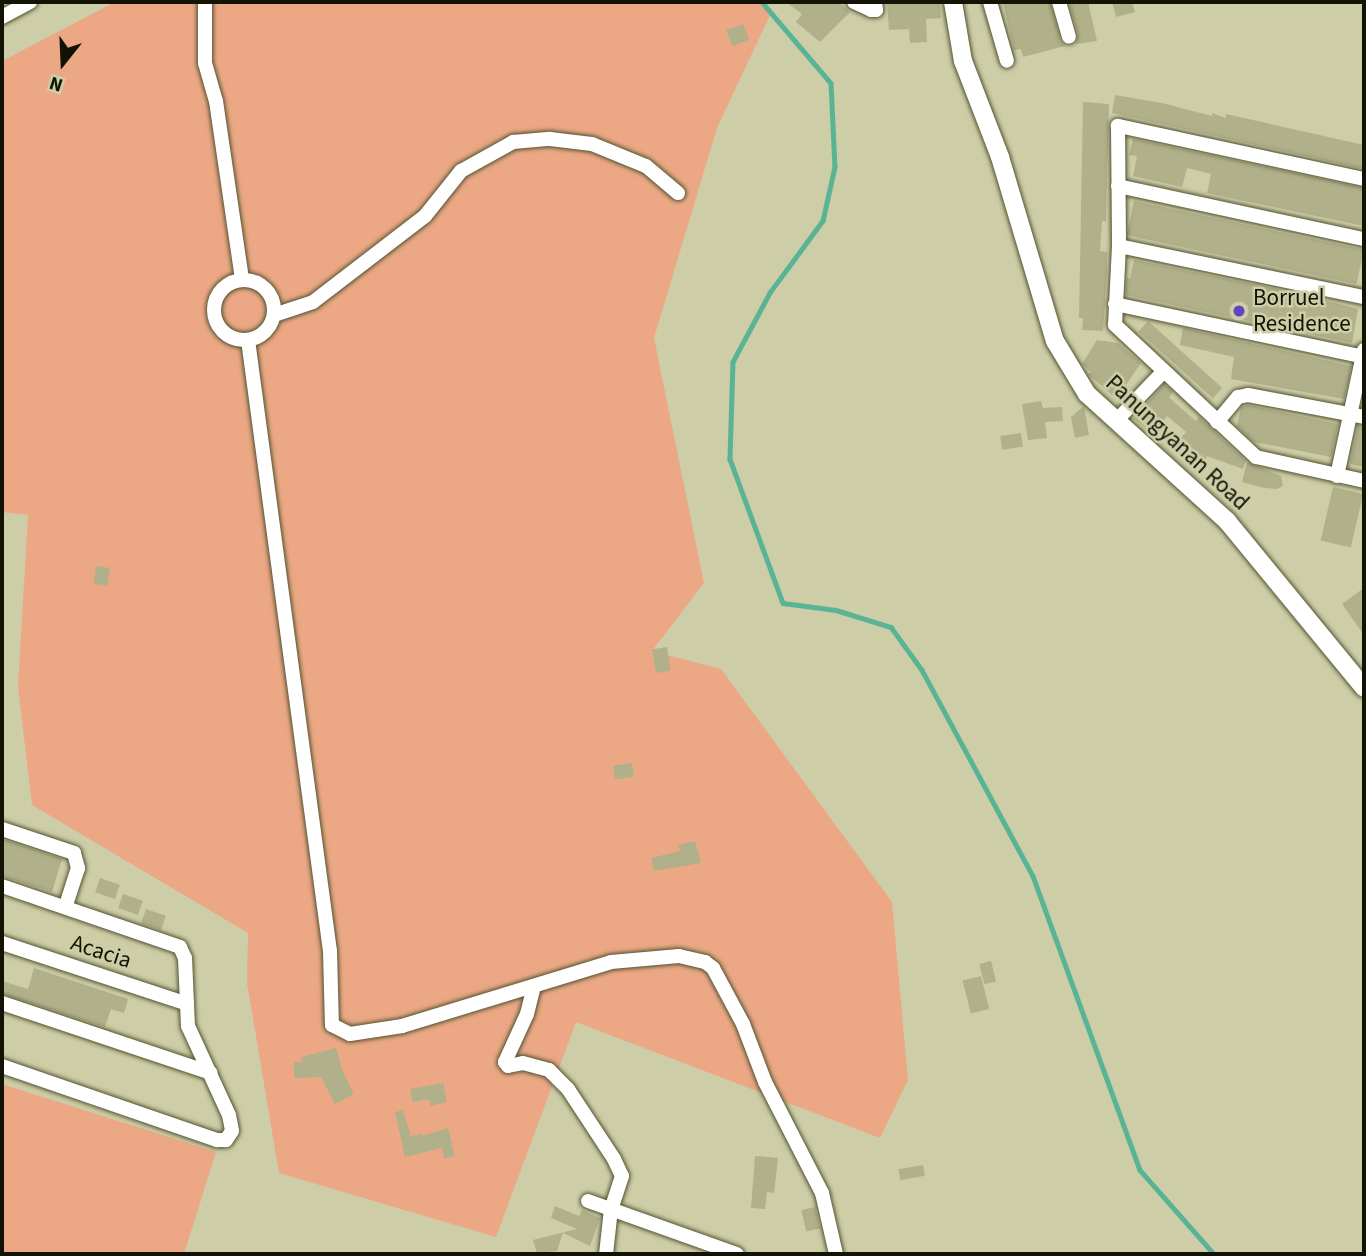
<!DOCTYPE html>
<html>
<head>
<meta charset="utf-8">
<style>
	body { margin:0 }
	#map { position:relative; width:1366px; height:1256px; overflow:hidden; background:#cdcda7; font-family:"Source Sans 3",sans-serif }
	div>[style] { position:absolute }
	[style*='--x'] { left:calc(var(--x)*1px); top:calc(var(--y)*1px); width:calc(var(--w)*1px); rotate:calc(var(--a)*1deg) }
	.green>* { inset:0; background:#eca885 }
	.stream>* { height:4.5px; margin:-2.25px; padding:0 2.25px; transform-origin:2.25px; border-radius:2.25px; background:#58b494 }
	.building>* { inset:0; background:#b0b08b; transform-origin:0 0 }
	.roads { filter:drop-shadow(0 0 2px #535331) drop-shadow(0 0 2px #535331) }
	.minor>* { height:14px; margin:-7px; padding:0 7px; transform-origin:7px; border-radius:7px; background:#fff }
	.minor>.ring { margin:-7px; padding:0; box-sizing:content-box; background:none; border:14px solid #fff; border-radius:50% }
	.tertiary>* { height:18px; margin:-9px; padding:0 9px; transform-origin:9px; border-radius:9px; background:#fff }
	.dots>* { width:19px; height:19px; translate:-50% -50%; box-sizing:border-box; border:4px solid #cdcda7; border-radius:50% }
	span { translate:-50% -50%; white-space:nowrap; text-align:center; line-height:1.15; -webkit-text-stroke:5px #cdcda7; paint-order:stroke }
	.poi-label { font-size:23px; color:#121205 }
	.left { translate:0 -50%; text-align:left }
	.street-label { font-size:23px; color:#121205 }
	.frame { position:absolute; inset:0; border:4px solid #121205; pointer-events:none }
	.north { position:absolute; left:28px; top:28px; width:70px; height:70px; -webkit-text-stroke:5px #cdcda7; paint-order:stroke; rotate:198deg; font-size:19px; font-weight:700; line-height:28px; text-align:center; color:#121205 }
	.north::after { content:''; display:block; margin:auto; width:24px; height:32px; background:#121205; clip-path:polygon(50% 0,100% 100%,50% 72%,0 100%) }
</style>
</head>
<body>
<div id="map">
	<div class="green">
		<i style="clip-path:polygon(115px 2px,759px 2px,770px 15px,717px 128px,654px 338px,704px 583px,652px 651px,721px 669px,892px 902px,908px 1080px,880px 1138px,576px 1022px,496px 1237px,279px 1173px,247px 983px,248px 933px,32px 805px,18px 686px,28px 515px,2px 512px,2px 61px)"></i>
		<i style="clip-path:polygon(2px 1084px,216px 1152px,184px 1254px,2px 1254px)"></i>
	</div>
	<div class="stream">
		<i style="--x:762;--y:2;--w:106;--a:49.6"></i>
		<i style="--x:831;--y:83;--w:84;--a:87.3"></i>
		<i style="--x:835;--y:167;--w:55;--a:102.5"></i>
		<i style="--x:823;--y:221;--w:89;--a:126.4"></i>
		<i style="--x:770;--y:293;--w:78;--a:118.2"></i>
		<i style="--x:733;--y:362;--w:97;--a:91.8"></i>
		<i style="--x:730;--y:459;--w:153;--a:69.8"></i>
		<i style="--x:783;--y:603;--w:53;--a:7.5"></i>
		<i style="--x:836;--y:610;--w:58;--a:17.2"></i>
		<i style="--x:891;--y:627;--w:53;--a:54.2"></i>
		<i style="--x:922;--y:670;--w:234;--a:61.7"></i>
		<i style="--x:1033;--y:876;--w:313;--a:70"></i>
		<i style="--x:1140;--y:1170;--w:112;--a:48.6"></i>
	</div>
	<div class="building">
		<i style="clip-path:polygon(786px 2px,839px 2px,850px 12px,820px 42px,796px 22px,802px 14px)"></i>
		<i style="clip-path:polygon(887px 2px,940px 2px,941px 18px,926px 19px,927px 42px,910px 43px,909px 29px,889px 30px)"></i>
		<i style="clip-path:polygon(1003px 2px,1050px 2px,1060px 40px,1065px 46px,1023px 57px,1021px 49px,1014px 50px)"></i>
		<i style="clip-path:polygon(1069px 2px,1088px 2px,1097px 41px,1076px 44px,1078px 34px)"></i>
		<i style="clip-path:polygon(1112px 2px,1132px 2px,1135px 12px,1116px 17px)"></i>
		<i style="left:743px;top:24px;width:17px;height:18px;rotate:69deg"></i>
		<i style="clip-path:polygon(1115px 95px,1162px 103px,1212px 116px,1212px 113px,1226px 118px,1226px 114px,1364px 145px,1364px 169px,1112px 113px)"></i>
		<i style="clip-path:polygon(1083px 102px,1109px 104px,1106px 221px,1102px 221px,1100px 251px,1107px 252px,1107px 271px,1103px 331px,1082px 330px,1083px 318px,1079px 318px)"></i>
		<i style="clip-path:polygon(1133px 139px,1364px 188px,1364px 226px,1207px 193px,1211px 174px,1187px 168px,1182px 187px,1133px 176px,1137px 156px,1129px 155px)"></i>
		<i style="left:1134px;top:201px;width:235px;height:35px;rotate:12deg"></i>
		<i style="clip-path:polygon(1134px 260px,1305px 295px,1358px 309px,1352px 343px,1126px 295px,1127px 278px,1130px 279px)"></i>
		<i style="left:1148px;top:321px;width:100px;height:14px;rotate:42deg"></i>
		<i style="clip-path:polygon(1183px 328px,1351px 366px,1344px 399px,1231px 379px,1234px 357px,1180px 345px)"></i>
		<i style="clip-path:polygon(1097px 340px,1118px 343px,1141px 363px,1126px 385px,1123px 383px,1112px 395px,1088px 374px,1091px 372px,1082px 364px)"></i>
		<i style="clip-path:polygon(1164px 384px,1173px 392px,1169px 397px,1174px 402px,1196px 421px,1199px 417px,1246px 461px,1243px 469px,1207px 456px,1205px 460px,1181px 438px,1186px 432px,1167px 416px,1153px 433px,1134px 419px)"></i>
		<i style="clip-path:polygon(1041px 401px,1043px 408px,1062px 407px,1063px 421px,1045px 422px,1047px 438px,1028px 440px,1022px 404px)"></i>
		<i style="clip-path:polygon(1248px 405px,1338px 424px,1331px 457px,1254px 442px,1237px 426px,1241px 408px)"></i>
		<i style="clip-path:polygon(1084px 406px,1089px 435px,1075px 438px,1071px 417px)"></i>
		<i style="clip-path:polygon(1358px 426px,1364px 427px,1364px 467px,1350px 464px)"></i>
		<i style="left:1021px;top:433px;width:14px;height:21px;rotate:82deg"></i>
		<i style="clip-path:polygon(1247px 462px,1281px 476px,1283px 486px,1277px 489px,1264px 488px,1242px 482px)"></i>
		<i style="left:1333px;top:487px;width:31px;height:55px;rotate:13deg"></i>
		<i style="left:96px;top:566px;width:14px;height:18px;rotate:8deg"></i>
		<i style="clip-path:polygon(1364px 588px,1364px 635px,1342px 604px)"></i>
		<i style="left:667px;top:647px;width:24px;height:15px;rotate:81deg"></i>
		<i style="left:632px;top:763px;width:14px;height:19px;rotate:82deg"></i>
		<i style="clip-path:polygon(2px 839px,62px 859px,52px 892px,2px 876px)"></i>
		<i style="clip-path:polygon(695px 841px,701px 863px,654px 871px,651px 858px,680px 851px,678px 845px)"></i>
		<i style="left:100px;top:878px;width:21px;height:15px;rotate:19deg"></i>
		<i style="left:123px;top:894px;width:21px;height:15px;rotate:19deg"></i>
		<i style="left:146px;top:909px;width:21px;height:15px;rotate:19deg"></i>
		<i style="left:991px;top:961px;width:21px;height:12px;rotate:76deg"></i>
		<i style="clip-path:polygon(34px 968px,128px 999px,124px 1013px,111px 1009px,105px 1027px,2px 994px,2px 981px,28px 989px)"></i>
		<i style="left:981px;top:976px;width:34px;height:19px;rotate:76deg"></i>
		<i style="clip-path:polygon(336px 1048px,342px 1070px,354px 1094px,335px 1104px,321px 1077px,294px 1078px,294px 1062px,303px 1062px,301px 1057px)"></i>
		<i style="clip-path:polygon(443px 1083px,447px 1102px,430px 1106px,429px 1099px,413px 1102px,410px 1089px)"></i>
		<i style="clip-path:polygon(403px 1110px,411px 1136px,422px 1134px,422px 1136px,448px 1128px,455px 1156px,444px 1159px,442px 1148px,405px 1157px,395px 1112px)"></i>
		<i style="clip-path:polygon(755px 1156px,778px 1158px,774px 1193px,767px 1192px,765px 1209px,751px 1208px)"></i>
		<i style="left:923px;top:1165px;width:11px;height:25px;rotate:80deg"></i>
		<i style="clip-path:polygon(555px 1206px,579px 1216px,582px 1210px,600px 1218px,590px 1246px,563px 1233px,557px 1251px,537px 1253px,533px 1240px,577px 1229px,551px 1218px)"></i>
		<i style="left:815px;top:1207px;width:22px;height:14px;rotate:77deg"></i>
	</div>
	<div class="roads">
		<div class="minor">
			<i style="--x:205;--y:2;--w:61;--a:90"></i>
			<i style="--x:205;--y:63;--w:40;--a:74"></i>
			<i style="--x:216;--y:101;--w:180;--a:81.7"></i>
			<i style="--x:854;--y:2;--w:19;--a:25"></i>
			<i style="--x:871;--y:10;--w:5;--a:0"></i>
			<i style="--x:876;--y:10;--w:8;--a:-97"></i>
			<i style="--x:990;--y:2;--w:61;--a:73.9"></i>
			<i style="--x:1059;--y:2;--w:36;--a:74"></i>
			<i style="--x:2;--y:17;--w:32;--a:-28"></i>
			<i style="--x:1364;--y:179;--w:252;--a:-167.8"></i>
			<i style="--x:1118;--y:126;--w:120;--a:89.5"></i>
			<i style="--x:1119;--y:246;--w:79;--a:92.9"></i>
			<i style="--x:1115;--y:325;--w:193;--a:43.1"></i>
			<i style="--x:1256;--y:457;--w:111;--a:12.5"></i>
			<i style="--x:1118;--y:186;--w:252;--a:12.2"></i>
			<i style="--x:1119;--y:246;--w:250;--a:11.8"></i>
			<i class="ring" style="left:214px;top:280px;width:46px;height:46px"></i>
			<i style="--x:1115;--y:304;--w:255;--a:12"></i>
			<i style="--x:274;--y:315;--w:41;--a:-18.4"></i>
			<i style="--x:313;--y:302;--w:141;--a:-37.5"></i>
			<i style="--x:425;--y:216;--w:58;--a:-51.3"></i>
			<i style="--x:461;--y:171;--w:60;--a:-29.1"></i>
			<i style="--x:513;--y:142;--w:37;--a:-5"></i>
			<i style="--x:550;--y:139;--w:42;--a:6.8"></i>
			<i style="--x:592;--y:144;--w:58;--a:22.2"></i>
			<i style="--x:646;--y:166;--w:42;--a:40.2"></i>
			<i style="--x:248;--y:340;--w:616;--a:82.36"></i>
			<i style="--x:330;--y:951;--w:74;--a:88.5"></i>
			<i style="--x:332;--y:1025;--w:20;--a:27"></i>
			<i style="--x:350;--y:1034;--w:53;--a:-8.7"></i>
			<i style="--x:402;--y:1026;--w:219;--a:-17"></i>
			<i style="--x:611;--y:962;--w:68;--a:-5"></i>
			<i style="--x:679;--y:956;--w:27;--a:13"></i>
			<i style="--x:705;--y:962;--w:10;--a:37"></i>
			<i style="--x:713;--y:968;--w:64;--a:61.8"></i>
			<i style="--x:743;--y:1024;--w:62;--a:69.2"></i>
			<i style="--x:765;--y:1082;--w:125;--a:62.8"></i>
			<i style="--x:822;--y:1193;--w:63;--a:77.1"></i>
			<i style="--x:1116;--y:421;--w:68;--a:-46.2"></i>
			<i style="--x:1217;--y:422;--w:33;--a:-50"></i>
			<i style="--x:1238;--y:397;--w:10;--a:-11"></i>
			<i style="--x:1248;--y:395;--w:118;--a:10.7"></i>
			<i style="--x:1337;--y:476;--w:129;--a:-77.9"></i>
			<i style="--x:2;--y:829;--w:76;--a:18.4"></i>
			<i style="--x:74;--y:853;--w:16;--a:75"></i>
			<i style="--x:78;--y:868;--w:40;--a:108"></i>
			<i style="--x:2;--y:886;--w:188;--a:18.9"></i>
			<i style="--x:180;--y:947;--w:12;--a:66"></i>
			<i style="--x:185;--y:958;--w:68;--a:87.5"></i>
			<i style="--x:188;--y:1026;--w:98;--a:65.3"></i>
			<i style="--x:229;--y:1115;--w:16;--a:79"></i>
			<i style="--x:232;--y:1131;--w:11;--a:124"></i>
			<i style="--x:226;--y:1140;--w:9;--a:180"></i>
			<i style="--x:217;--y:1140;--w:227;--a:-161"></i>
			<i style="--x:2;--y:943;--w:195;--a:18.2"></i>
			<i style="--x:534;--y:986;--w:29;--a:104"></i>
			<i style="--x:527;--y:1014;--w:53;--a:114.6"></i>
			<i style="--x:505;--y:1062;--w:5;--a:53"></i>
			<i style="--x:508;--y:1066;--w:15;--a:-11"></i>
			<i style="--x:523;--y:1063;--w:27;--a:15"></i>
			<i style="--x:549;--y:1070;--w:27;--a:45"></i>
			<i style="--x:568;--y:1089;--w:84;--a:56.7"></i>
			<i style="--x:614;--y:1159;--w:19;--a:65"></i>
			<i style="--x:622;--y:1176;--w:35;--a:108"></i>
			<i style="--x:611;--y:1209;--w:45;--a:96.3"></i>
			<i style="--x:2;--y:1003;--w:220;--a:18.5"></i>
			<i style="--x:588;--y:1201;--w:158;--a:19.6"></i>
		</div>
		<div class="tertiary">
			<i style="--x:953;--y:2;--w:60;--a:80.4"></i>
			<i style="--x:963;--y:61;--w:103;--a:68.9"></i>
			<i style="--x:1000;--y:157;--w:192;--a:73.4"></i>
			<i style="--x:1055;--y:341;--w:62;--a:58.9"></i>
			<i style="--x:1087;--y:394;--w:189;--a:42.2"></i>
			<i style="--x:1227;--y:521;--w:216;--a:50.6"></i>
		</div>
	</div>
	<div class="dots">
		<i style="left:1239px;top:311px;background:#6046be"></i>
	</div>
	<div class="poi-label">
		<span class="left" style="left:1253px;top:311px">Borruel<br>Residence</span>
	</div>
	<div class="street-label">
		<span style="left:1177px;top:443px;rotate:43deg">Panungyanan Road</span>
		<span style="left:101px;top:952px;rotate:18deg">Acacia</span>
	</div>
	<div class="frame"></div>
	<div class="north">N</div>
</div>
</body>
</html>
